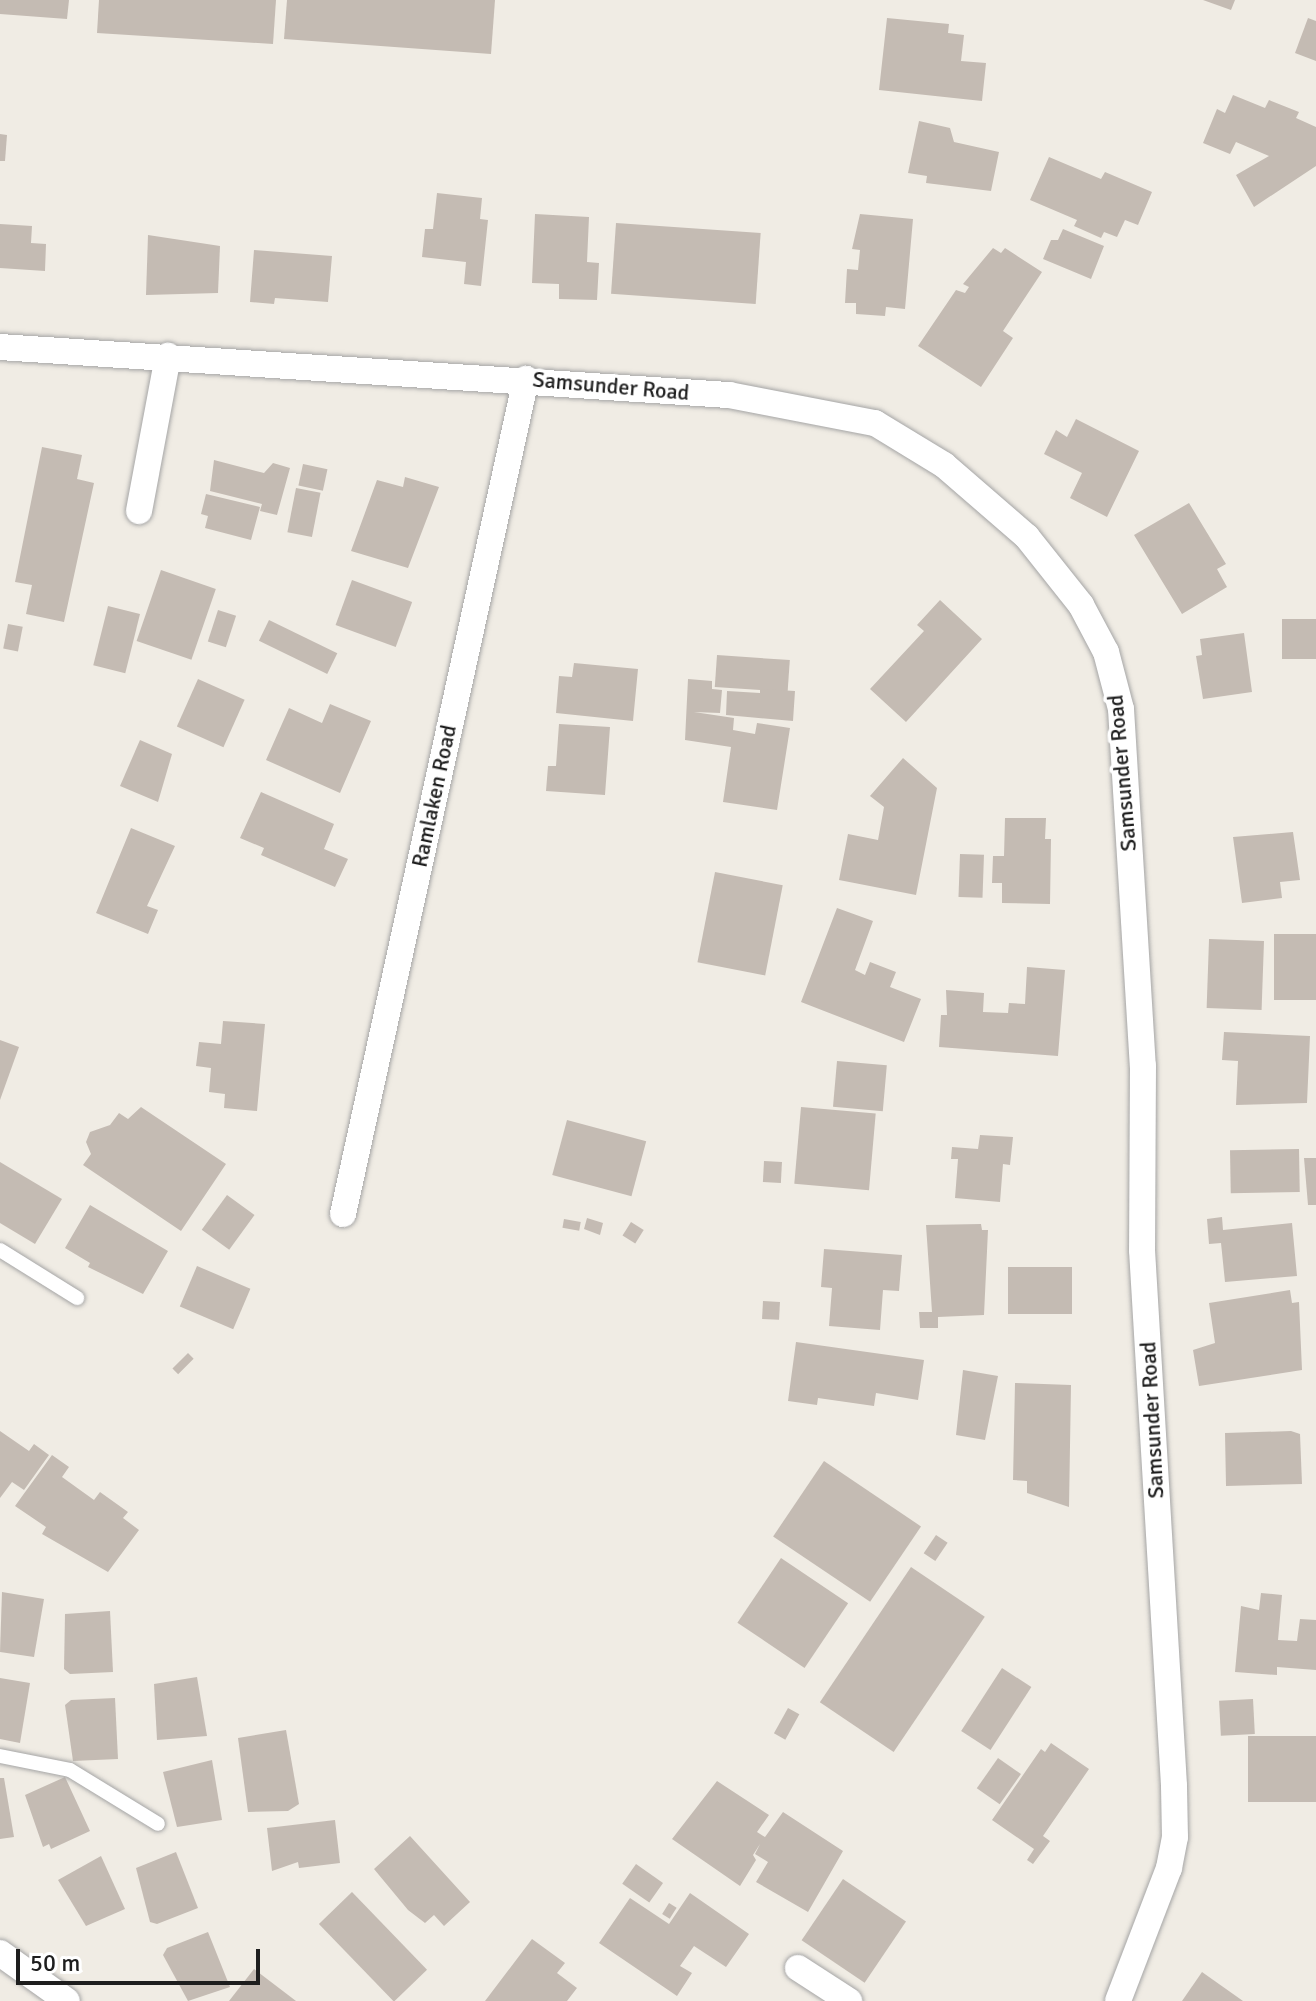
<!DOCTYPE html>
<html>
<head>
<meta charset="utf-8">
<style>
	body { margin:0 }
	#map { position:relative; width:1316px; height:2001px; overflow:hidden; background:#f0ece4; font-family:Signika,sans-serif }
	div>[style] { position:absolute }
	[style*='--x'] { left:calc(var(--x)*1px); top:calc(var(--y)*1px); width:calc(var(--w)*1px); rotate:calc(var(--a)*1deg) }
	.building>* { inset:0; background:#c4bbb3; transform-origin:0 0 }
	.roads { filter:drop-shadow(0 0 2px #a5a5a5) drop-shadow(0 0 2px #a5a5a5) }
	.service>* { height:14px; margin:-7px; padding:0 7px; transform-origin:7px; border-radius:7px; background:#fff }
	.minor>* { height:26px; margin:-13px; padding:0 13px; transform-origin:13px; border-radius:13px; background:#fff }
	span { translate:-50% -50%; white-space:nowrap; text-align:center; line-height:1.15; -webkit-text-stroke:7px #fff; paint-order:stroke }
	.street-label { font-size:22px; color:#1e1e1e }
	.scale { position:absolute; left:16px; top:1949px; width:244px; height:36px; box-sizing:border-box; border:4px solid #1e1e1e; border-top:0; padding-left:10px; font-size:24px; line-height:28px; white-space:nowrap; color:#1e1e1e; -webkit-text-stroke:6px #fff; paint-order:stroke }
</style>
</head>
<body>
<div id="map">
	<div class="building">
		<i style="clip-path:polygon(0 0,69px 0,67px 19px,0 14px)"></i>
		<i style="clip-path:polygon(99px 0,276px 0,273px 44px,97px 33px)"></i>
		<i style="clip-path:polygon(287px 0,495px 0,491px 54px,284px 39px)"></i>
		<i style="clip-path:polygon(1203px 0,1235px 0,1231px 10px)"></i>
		<i style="clip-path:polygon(887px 18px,949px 24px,948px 33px,964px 35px,961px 61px,986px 63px,982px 101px,879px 90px)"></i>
		<i style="clip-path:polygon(1308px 18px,1316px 21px,1316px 61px,1295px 53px)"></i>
		<i style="clip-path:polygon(1233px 95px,1265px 108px,1269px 100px,1299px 112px,1296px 118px,1316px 127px,1316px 166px,1254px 207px,1236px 175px,1269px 156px,1236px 142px,1230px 154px,1203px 143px,1217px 109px,1225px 113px)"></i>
		<i style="clip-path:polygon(919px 121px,950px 128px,954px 142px,999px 152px,991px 191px,926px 183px,927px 176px,908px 173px)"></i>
		<i style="clip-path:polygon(0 134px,7px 135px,5px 161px,0 161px)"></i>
		<i style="clip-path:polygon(1049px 157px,1101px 179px,1105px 172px,1152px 192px,1138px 225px,1125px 220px,1117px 237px,1104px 232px,1101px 238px,1074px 226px,1077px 220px,1030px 200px)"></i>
		<i style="clip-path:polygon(437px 193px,482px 198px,480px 219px,488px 220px,481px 286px,464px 284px,466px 262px,422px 257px,425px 229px,433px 229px)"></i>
		<i style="clip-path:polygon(535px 214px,589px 217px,587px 262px,599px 263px,597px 300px,559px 299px,559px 284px,532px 283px)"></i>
		<i style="clip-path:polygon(860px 214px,913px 219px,905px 309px,886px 307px,885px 316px,856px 314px,856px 303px,845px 303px,847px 269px,858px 270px,860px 250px,852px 249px)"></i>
		<i style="left:616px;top:223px;width:145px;height:71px;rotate:4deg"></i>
		<i style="clip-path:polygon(0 224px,32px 226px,31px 243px,46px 244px,45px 271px,0 268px)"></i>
		<i style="clip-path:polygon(1063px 229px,1104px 246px,1091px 279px,1043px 259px,1051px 240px,1058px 240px)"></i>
		<i style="clip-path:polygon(148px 235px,220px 246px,218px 293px,146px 295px)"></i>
		<i style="clip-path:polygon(993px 248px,1001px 253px,1005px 248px,1042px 272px,1003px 331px,1013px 338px,981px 387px,918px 346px,956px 290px,965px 293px,969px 287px,963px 284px)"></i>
		<i style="clip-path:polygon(254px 250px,332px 256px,328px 302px,275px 298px,274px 304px,250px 302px)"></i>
		<i style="clip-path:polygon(1076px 419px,1139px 451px,1107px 517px,1070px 498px,1082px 473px,1044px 454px,1056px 430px,1067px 437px)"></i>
		<i style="clip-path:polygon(42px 447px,82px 455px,77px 479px,94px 483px,64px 622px,26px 614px,32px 585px,15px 582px)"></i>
		<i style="clip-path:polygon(214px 460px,264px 473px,273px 463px,290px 468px,277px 515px,260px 511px,262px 504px,210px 491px)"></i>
		<i style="left:303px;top:464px;width:25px;height:22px;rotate:12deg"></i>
		<i style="clip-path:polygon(405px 477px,439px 487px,408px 568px,351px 551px,377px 480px,403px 487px)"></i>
		<i style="left:296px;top:488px;width:25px;height:45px;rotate:11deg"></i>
		<i style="clip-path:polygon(206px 494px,260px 507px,251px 540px,205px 528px,208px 516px,201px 514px)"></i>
		<i style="clip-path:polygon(1189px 503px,1226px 564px,1217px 569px,1227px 587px,1182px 614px,1134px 535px)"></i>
		<i style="left:161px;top:570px;width:58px;height:75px;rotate:19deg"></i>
		<i style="left:352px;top:580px;width:64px;height:48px;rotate:20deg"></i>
		<i style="clip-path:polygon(940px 600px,982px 639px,906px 722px,870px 689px,924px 631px,917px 625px)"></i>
		<i style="left:108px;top:606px;width:33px;height:61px;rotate:14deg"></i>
		<i style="left:218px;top:610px;width:19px;height:33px;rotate:18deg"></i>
		<i style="left:1316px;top:619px;width:40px;height:34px;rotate:90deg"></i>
		<i style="left:269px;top:620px;width:76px;height:23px;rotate:26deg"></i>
		<i style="left:8px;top:624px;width:15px;height:25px;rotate:11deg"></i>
		<i style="clip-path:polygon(1244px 633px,1252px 692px,1203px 699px,1196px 656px,1202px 655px,1200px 639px)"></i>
		<i style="left:717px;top:655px;width:73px;height:32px;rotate:4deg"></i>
		<i style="clip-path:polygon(574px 663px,638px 669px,633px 721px,556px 713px,559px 676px,572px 677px)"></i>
		<i style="left:198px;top:679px;width:51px;height:52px;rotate:24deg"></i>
		<i style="clip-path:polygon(688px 679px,712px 681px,712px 689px,722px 690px,720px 713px,694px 712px,734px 718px,733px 730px,755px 734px,757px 723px,790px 728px,777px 810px,723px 802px,731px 747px,685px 740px)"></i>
		<i style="clip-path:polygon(760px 689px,795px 691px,793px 721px,726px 715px,727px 691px,760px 693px)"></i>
		<i style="clip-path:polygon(330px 704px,371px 721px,340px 793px,266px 760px,289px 708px,322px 723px)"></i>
		<i style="clip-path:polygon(559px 724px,610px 727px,605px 795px,546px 791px,548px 766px,556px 766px)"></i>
		<i style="clip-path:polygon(140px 740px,172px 754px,158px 802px,120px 786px)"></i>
		<i style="clip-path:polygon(903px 758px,937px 788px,916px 895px,839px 880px,848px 834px,878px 840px,884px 807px,870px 796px)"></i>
		<i style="clip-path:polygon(261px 792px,334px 824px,324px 849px,348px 859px,335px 887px,261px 855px,264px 848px,240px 838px)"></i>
		<i style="clip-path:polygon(1005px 818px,1046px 818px,1045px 839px,1051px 839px,1050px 904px,1002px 903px,1002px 883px,992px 883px,993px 856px,1004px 856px)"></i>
		<i style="clip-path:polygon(131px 828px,175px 846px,147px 906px,158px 910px,148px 934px,96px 913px)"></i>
		<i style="clip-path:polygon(1293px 832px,1300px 880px,1280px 882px,1282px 898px,1242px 903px,1233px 837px)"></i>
		<i style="left:960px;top:854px;width:24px;height:43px;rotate:2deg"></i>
		<i style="left:715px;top:872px;width:69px;height:92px;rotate:11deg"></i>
		<i style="clip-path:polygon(837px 908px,873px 921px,855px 970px,865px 975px,870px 962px,896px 972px,890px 987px,921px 999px,904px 1042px,801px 1002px)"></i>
		<i style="left:1316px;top:934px;width:66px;height:42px;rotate:90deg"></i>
		<i style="left:1264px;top:941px;width:69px;height:55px;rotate:92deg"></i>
		<i style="clip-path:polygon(1027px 967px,1065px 970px,1058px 1056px,939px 1047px,941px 1015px,947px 1015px,946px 990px,984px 993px,983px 1012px,1008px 1013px,1009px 1003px,1025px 1004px)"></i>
		<i style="clip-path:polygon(223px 1021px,265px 1024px,257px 1111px,224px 1108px,225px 1094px,209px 1092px,211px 1068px,196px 1066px,199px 1042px,221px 1044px)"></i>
		<i style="clip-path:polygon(1224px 1032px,1310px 1036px,1307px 1103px,1236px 1105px,1238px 1061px,1222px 1060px)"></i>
		<i style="clip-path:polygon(0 1040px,19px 1047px,0 1100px)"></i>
		<i style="left:837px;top:1061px;width:50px;height:46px;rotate:5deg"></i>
		<i style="clip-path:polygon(141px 1107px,226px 1164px,181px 1231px,83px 1165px,91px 1154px,86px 1142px,90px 1132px,110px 1125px,119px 1113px,128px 1119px)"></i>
		<i style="left:801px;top:1107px;width:75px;height:77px;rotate:5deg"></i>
		<i style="left:567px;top:1120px;width:82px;height:57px;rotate:15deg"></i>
		<i style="clip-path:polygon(980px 1135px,1013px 1137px,1010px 1165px,1003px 1164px,1000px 1202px,955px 1198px,958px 1159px,951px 1159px,952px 1147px,978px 1149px)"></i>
		<i style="left:1299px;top:1149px;width:43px;height:69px;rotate:89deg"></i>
		<i style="clip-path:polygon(1304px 1158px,1316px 1158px,1316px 1205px,1308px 1205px)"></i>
		<i style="left:764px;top:1161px;width:18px;height:21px;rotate:3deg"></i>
		<i style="clip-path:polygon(0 1162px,62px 1199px,35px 1244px,0 1223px)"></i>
		<i style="left:227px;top:1195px;width:34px;height:43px;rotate:36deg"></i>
		<i style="clip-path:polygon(90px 1205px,168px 1251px,143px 1294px,88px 1267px,90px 1263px,65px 1248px)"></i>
		<i style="clip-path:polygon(1222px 1217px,1223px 1230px,1292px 1223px,1297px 1276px,1225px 1282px,1221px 1243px,1209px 1244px,1207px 1219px)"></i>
		<i style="clip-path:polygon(587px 1218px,603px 1223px,600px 1235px,584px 1229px)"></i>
		<i style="left:564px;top:1219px;width:17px;height:9px;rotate:10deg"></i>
		<i style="left:631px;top:1222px;width:15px;height:16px;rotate:32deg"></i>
		<i style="clip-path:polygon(981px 1224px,982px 1230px,988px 1230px,984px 1315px,938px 1317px,938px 1328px,920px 1328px,919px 1312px,932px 1312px,926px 1225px)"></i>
		<i style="clip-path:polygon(824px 1249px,902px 1255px,899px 1291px,883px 1290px,880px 1330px,829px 1326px,832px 1288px,821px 1287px)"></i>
		<i style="left:197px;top:1266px;width:58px;height:44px;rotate:23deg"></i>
		<i style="left:1072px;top:1267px;width:47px;height:64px;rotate:90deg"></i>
		<i style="clip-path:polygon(1290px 1290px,1292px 1303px,1299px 1302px,1302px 1370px,1199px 1386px,1193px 1350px,1215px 1343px,1209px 1303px)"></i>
		<i style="left:763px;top:1301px;width:17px;height:18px;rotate:3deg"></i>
		<i style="clip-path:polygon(796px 1342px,924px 1360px,918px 1400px,876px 1393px,874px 1406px,818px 1398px,817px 1405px,788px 1401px)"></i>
		<i style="left:188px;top:1353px;width:8px;height:22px;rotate:45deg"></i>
		<i style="clip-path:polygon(963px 1370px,998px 1376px,985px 1440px,956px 1435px)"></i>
		<i style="clip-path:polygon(1015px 1383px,1071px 1385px,1069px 1507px,1027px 1493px,1027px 1481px,1013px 1480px)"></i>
		<i style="clip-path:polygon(0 1431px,29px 1451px,34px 1444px,49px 1455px,24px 1490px,12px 1482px,0 1498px)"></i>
		<i style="clip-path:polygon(1291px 1431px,1300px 1434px,1302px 1484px,1226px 1486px,1225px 1433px)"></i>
		<i style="clip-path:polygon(52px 1455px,69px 1467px,62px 1477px,94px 1500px,100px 1492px,128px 1512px,123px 1518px,139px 1530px,108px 1572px,42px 1534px,46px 1527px,15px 1506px)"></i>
		<i style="left:824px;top:1461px;width:117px;height:91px;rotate:34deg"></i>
		<i style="left:936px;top:1535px;width:14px;height:22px;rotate:34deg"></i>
		<i style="left:781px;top:1558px;width:81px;height:78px;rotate:34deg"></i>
		<i style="left:911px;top:1567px;width:89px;height:163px;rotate:34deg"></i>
		<i style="clip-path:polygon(2px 1592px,44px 1599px,34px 1657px,0 1652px)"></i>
		<i style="clip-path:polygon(1261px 1593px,1282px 1595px,1278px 1640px,1297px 1641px,1300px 1619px,1316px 1620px,1316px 1670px,1277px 1667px,1277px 1675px,1235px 1672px,1241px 1606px,1259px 1610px)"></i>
		<i style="clip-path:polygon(110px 1611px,113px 1672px,70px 1674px,64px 1669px,65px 1614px)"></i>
		<i style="left:1002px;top:1668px;width:35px;height:75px;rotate:33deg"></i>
		<i style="clip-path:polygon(197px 1677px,207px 1736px,157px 1740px,154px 1684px)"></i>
		<i style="clip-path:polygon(0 1678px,30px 1683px,20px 1743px,0 1739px)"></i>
		<i style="clip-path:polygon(115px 1698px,118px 1759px,73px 1761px,65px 1705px,71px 1700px)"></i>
		<i style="left:1253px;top:1699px;width:35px;height:34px;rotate:87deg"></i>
		<i style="left:788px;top:1708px;width:13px;height:29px;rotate:29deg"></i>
		<i style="clip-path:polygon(286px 1730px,299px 1804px,288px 1811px,248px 1812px,238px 1738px)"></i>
		<i style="left:1316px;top:1736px;width:66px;height:68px;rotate:90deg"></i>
		<i style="clip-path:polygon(1051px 1743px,1089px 1769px,1043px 1836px,1050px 1841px,1033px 1864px,1027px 1860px,1034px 1849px,992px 1820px,1041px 1749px,1045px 1752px)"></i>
		<i style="left:998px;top:1758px;width:28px;height:37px;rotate:35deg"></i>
		<i style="clip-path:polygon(212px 1760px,222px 1820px,177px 1827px,163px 1772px)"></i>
		<i style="clip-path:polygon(65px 1777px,90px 1831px,51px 1849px,49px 1844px,43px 1847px,25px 1795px)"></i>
		<i style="clip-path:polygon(0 1778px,4px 1778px,14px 1837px,0 1839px)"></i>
		<i style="clip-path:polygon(717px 1781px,769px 1815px,757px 1832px,765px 1837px,783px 1812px,843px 1851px,808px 1912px,756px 1882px,768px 1862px,755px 1854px,760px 1844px,753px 1855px,756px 1860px,740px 1886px,672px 1839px)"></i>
		<i style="clip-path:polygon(335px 1820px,340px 1863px,299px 1868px,298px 1862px,272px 1871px,267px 1828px)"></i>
		<i style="clip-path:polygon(410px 1836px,470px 1902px,444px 1926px,434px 1915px,425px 1923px,408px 1910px,374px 1869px)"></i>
		<i style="clip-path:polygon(176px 1852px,198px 1908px,157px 1924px,150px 1922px,136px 1868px)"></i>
		<i style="clip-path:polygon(101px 1856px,125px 1909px,86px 1926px,58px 1880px)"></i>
		<i style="left:636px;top:1864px;width:33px;height:24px;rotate:35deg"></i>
		<i style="left:843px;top:1879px;width:76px;height:74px;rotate:34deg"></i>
		<i style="left:352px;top:1892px;width:108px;height:46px;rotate:46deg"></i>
		<i style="clip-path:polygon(690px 1893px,749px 1934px,726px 1967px,694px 1946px,680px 1966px,692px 1973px,677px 1996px,599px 1943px,630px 1898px,669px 1924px)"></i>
		<i style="left:669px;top:1903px;width:9px;height:13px;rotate:32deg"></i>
		<i style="clip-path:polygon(208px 1932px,230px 1987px,188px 2001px,163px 1955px,167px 1948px)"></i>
		<i style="clip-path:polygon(532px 1939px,565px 1963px,557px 1973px,577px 1988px,567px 2001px,485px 2001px)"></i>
		<i style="clip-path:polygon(254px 1969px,296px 2001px,229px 2001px)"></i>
		<i style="clip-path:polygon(1202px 1972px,1243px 2001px,1182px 2001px)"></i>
	</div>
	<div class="roads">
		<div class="service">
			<i style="--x:0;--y:1250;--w:91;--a:31.9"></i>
			<i style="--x:0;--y:1756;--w:71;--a:11.3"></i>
			<i style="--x:70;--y:1770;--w:103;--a:31.5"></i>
		</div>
		<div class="minor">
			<i style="--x:0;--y:347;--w:731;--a:3.77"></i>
			<i style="--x:729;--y:395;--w:149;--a:10.9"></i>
			<i style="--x:875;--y:423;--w:81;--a:31.3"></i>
			<i style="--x:944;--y:465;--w:110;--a:40.9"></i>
			<i style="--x:1027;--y:537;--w:87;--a:51.5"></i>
			<i style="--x:1081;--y:605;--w:53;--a:62"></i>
			<i style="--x:1106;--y:652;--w:59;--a:75.3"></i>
			<i style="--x:1121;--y:709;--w:358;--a:86.5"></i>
			<i style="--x:1143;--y:1066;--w:184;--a:90.3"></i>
			<i style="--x:1142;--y:1250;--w:537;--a:86.58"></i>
			<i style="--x:1174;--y:1786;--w:51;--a:88.9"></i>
			<i style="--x:1175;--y:1837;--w:32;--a:101"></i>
			<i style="--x:1169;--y:1868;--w:142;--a:111"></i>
			<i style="--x:139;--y:511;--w:158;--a:-79.4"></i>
			<i style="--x:343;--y:1214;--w:855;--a:-77.64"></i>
			<i style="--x:0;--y:1953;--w:82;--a:35.6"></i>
			<i style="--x:798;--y:1968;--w:61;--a:32.9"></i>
		</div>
	</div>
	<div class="street-label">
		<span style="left:611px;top:386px;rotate:5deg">Samsunder Road</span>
		<span style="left:1122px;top:773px;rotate:-95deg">Samsunder Road</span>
		<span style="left:434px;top:796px;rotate:-78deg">Ramlaken Road</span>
		<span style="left:1152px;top:1420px;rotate:-93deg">Samsunder Road</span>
	</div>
	<div class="scale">50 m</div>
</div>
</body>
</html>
